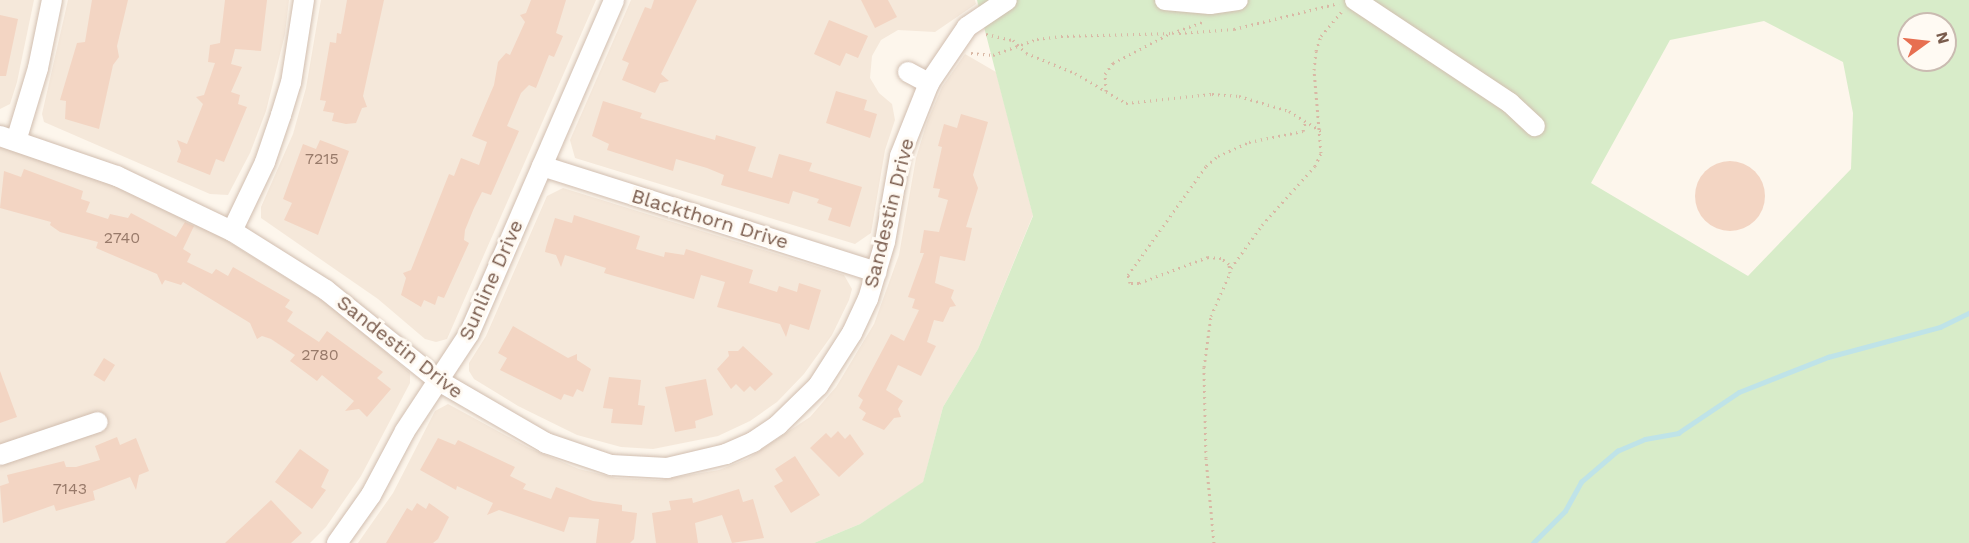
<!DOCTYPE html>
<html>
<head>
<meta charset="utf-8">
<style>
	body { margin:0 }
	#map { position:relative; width:1969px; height:543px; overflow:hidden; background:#fdf6ec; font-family:"Work Sans",sans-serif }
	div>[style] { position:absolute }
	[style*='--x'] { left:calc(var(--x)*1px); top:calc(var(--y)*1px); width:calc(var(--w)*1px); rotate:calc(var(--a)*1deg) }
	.residential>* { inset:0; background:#f5e8da }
	.green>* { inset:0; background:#d8ecc9 }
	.stream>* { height:4.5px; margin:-2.25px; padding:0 2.25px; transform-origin:2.25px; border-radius:2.25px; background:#bfe3e8 }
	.building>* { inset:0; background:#f3d5c3; transform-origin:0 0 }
	.round { border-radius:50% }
	.path>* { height:3px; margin-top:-1.5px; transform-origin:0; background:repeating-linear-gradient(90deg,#d9b8a5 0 1.5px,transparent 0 6px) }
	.roads { filter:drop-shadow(0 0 2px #d1beb0) drop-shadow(0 0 2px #d1beb0) }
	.minor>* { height:20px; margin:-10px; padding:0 10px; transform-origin:10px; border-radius:10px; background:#fff }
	span { translate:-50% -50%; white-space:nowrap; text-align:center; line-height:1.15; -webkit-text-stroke:6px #fffaf3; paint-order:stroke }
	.number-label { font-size:16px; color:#987a6a }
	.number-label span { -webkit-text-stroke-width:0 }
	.street-label { font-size:20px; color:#7a5c4d }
	.north { position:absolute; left:1897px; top:12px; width:60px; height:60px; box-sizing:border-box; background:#fffaf3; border:2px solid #cabbb1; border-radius:50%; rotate:75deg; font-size:16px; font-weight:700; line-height:24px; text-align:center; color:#7a5c4d }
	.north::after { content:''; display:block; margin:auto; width:21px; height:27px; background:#e76f51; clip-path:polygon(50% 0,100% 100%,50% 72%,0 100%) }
</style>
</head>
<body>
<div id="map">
	<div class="residential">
		<i style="clip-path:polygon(0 0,34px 0,17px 82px,10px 104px,0 109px)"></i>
		<i style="clip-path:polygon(68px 0,289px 0,285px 34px,266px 111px,250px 153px,228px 195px,210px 194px,44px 122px,42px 114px)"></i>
		<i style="clip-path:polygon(321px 0,596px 0,447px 339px,436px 342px,425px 339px,378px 299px,261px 218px,261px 207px,293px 134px,306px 88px)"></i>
		<i style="clip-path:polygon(631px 0,975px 0,976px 4px,935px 32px,898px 30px,881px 40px,872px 56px,870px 78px,879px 93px,892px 104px,895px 120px,885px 150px,871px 233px,855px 244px,575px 158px,570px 140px)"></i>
		<i style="clip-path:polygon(965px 54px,996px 72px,1033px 215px,978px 349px,943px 407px,923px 483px,860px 524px,814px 543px,358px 543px,393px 493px,435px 411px,448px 404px,529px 448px,579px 469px,616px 478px,659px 480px,719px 470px,747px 459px,810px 417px,836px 387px,874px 324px,899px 255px,916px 158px,927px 122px,942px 87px)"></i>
		<i style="clip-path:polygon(0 145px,87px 174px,195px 221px,333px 307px,410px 373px,410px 383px,361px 476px,326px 527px,310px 543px,0 543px)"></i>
		<i style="clip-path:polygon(563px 188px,844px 275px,852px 289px,849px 300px,832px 335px,804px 374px,777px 402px,750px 421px,718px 436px,653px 449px,621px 447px,577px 435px,518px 406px,474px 379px,469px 371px,469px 363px,486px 336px,547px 196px)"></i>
	</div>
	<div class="green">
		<i style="clip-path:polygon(evenodd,977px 0,1969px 0,1969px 543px,814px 543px,860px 524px,923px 482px,943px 407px,978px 349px,1033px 216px,977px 0,1764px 21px,1843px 62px,1853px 113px,1851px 169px,1748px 276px,1591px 183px,1670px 40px,1764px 21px,977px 0,1909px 24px,1945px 24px,1945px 60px,1909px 60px,1909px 24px)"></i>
	</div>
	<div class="stream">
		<i style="--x:1533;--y:543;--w:45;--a:-45"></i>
		<i style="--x:1565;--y:511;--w:33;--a:-61"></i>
		<i style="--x:1581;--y:482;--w:48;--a:-40.7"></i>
		<i style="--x:1617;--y:451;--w:30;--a:-23"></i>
		<i style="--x:1645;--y:439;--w:34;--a:-10"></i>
		<i style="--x:1678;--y:433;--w:73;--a:-33.9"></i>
		<i style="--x:1739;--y:392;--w:96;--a:-21.5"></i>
		<i style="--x:1828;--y:357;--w:116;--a:-15"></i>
		<i style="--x:1940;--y:327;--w:32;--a:-26"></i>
	</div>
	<div class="building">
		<i style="clip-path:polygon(92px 0,128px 0,117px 46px,119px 57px,113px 65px,99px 129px,65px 119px,66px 101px,60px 100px,77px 43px,85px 42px)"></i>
		<i style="clip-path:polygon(225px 0,267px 0,261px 51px,235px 49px,231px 64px,242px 67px,231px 92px,240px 95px,238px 104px,247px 107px,224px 162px,216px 159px,210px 175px,177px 162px,181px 151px,177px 140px,187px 144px,203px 104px,196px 97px,204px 95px,215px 63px,208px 62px,210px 45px,220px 43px)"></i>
		<i style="clip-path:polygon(347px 0,384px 0,363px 96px,367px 107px,362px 108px,356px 123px,346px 124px,332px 121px,334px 113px,323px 111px,326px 101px,320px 100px,330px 42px,336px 43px,337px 33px,341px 34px)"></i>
		<i style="clip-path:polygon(531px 0,566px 0,556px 33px,563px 36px,554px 57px,549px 55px,536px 88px,529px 85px,521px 93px,507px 126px,519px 131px,491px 195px,482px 192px,474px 208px,465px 230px,464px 240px,469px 243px,444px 298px,438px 296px,435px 305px,424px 300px,421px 307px,401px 295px,406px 278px,403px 273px,411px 270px,449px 174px,454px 176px,461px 158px,479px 165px,487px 142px,472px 136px,494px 85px,498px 62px,506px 53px,510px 55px,525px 22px,520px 15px,526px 13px)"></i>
		<i style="clip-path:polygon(654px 0,697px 0,661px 74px,669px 81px,660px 83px,655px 93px,622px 80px,629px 63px,622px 60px,645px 7px,651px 9px)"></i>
		<i style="clip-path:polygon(861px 0,888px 0,897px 17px,875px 28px)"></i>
		<i style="clip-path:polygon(0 15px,18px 19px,6px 76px,0 76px)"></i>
		<i style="clip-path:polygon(829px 20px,868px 36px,858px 58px,846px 53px,840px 66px,814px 54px)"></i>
		<i style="clip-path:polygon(836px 91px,867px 100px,864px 110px,877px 114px,870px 138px,826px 123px)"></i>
		<i style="clip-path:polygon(603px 101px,642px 113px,640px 118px,715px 140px,716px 135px,756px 147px,748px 171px,772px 178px,779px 154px,812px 163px,809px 171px,862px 187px,850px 227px,828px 220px,832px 208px,817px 203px,819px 199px,793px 191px,789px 204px,721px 185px,724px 175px,707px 168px,676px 159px,673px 171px,607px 150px,609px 144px,592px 136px)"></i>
		<i style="clip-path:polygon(961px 114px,988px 122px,973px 175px,978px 188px,966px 227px,972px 228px,965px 261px,940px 256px,935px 283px,954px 290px,951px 298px,956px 306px,950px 307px,943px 322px,934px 320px,927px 342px,936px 346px,921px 376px,898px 365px,886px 390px,903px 401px,898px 409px,901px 417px,894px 418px,884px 430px,862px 420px,866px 413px,859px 408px,863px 400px,858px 396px,891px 334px,904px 341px,919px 310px,912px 308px,915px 299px,908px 297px,924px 253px,920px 253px,924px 230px,939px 232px,948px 200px,938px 197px,940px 189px,933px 188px,942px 147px,938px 146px,944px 124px,957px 128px)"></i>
		<i style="clip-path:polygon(320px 140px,349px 151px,318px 235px,284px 220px,292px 203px,283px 199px,303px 144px,316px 149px)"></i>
		<i class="round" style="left:1695px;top:161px;width:70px;height:70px"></i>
		<i style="clip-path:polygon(24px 169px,83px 191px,81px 199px,90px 202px,86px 212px,108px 219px,110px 214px,128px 218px,131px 213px,176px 237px,185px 222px,194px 226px,183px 249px,191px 254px,187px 262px,212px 274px,216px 269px,228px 276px,233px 267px,290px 300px,285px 307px,293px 312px,287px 321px,319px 342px,327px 331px,383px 372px,377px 378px,391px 389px,367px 417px,359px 409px,345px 411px,354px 401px,322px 375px,317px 381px,290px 361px,295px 355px,271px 339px,262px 336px,257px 339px,250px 323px,183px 282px,181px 285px,165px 280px,162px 285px,157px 274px,96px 248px,98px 242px,60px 232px,50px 225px,51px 222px,0 208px,4px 171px,21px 177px)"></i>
		<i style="clip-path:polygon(574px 215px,640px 236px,636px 249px,664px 257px,665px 252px,684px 255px,686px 249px,753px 270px,749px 283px,777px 292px,779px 286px,797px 292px,799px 283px,821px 290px,809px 330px,790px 324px,786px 337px,780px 324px,717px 307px,725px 282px,701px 275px,694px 299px,604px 273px,606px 268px,565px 255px,561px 267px,556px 255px,545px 252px,546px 247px,555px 218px,572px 223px)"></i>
		<i style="clip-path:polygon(513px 326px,568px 358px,577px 354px,577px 360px,591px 369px,583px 392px,577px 389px,573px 397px,564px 394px,561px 400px,500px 370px,507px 358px,498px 353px)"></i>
		<i style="clip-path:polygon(743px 346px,773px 374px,755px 391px,750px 386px,744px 392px,736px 384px,731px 389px,717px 369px,729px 356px,728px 351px,738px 351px)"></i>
		<i style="left:104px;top:358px;width:13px;height:20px;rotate:32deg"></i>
		<i style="clip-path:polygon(0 371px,17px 417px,0 423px)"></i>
		<i style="clip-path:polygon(609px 377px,641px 380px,638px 405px,645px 406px,642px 425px,611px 423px,613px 409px,603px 408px)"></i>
		<i style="clip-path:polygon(706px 379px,713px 415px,695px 421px,696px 428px,675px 432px,665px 387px)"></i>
		<i style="clip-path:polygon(838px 431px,845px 439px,850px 434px,864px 454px,839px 477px,810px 448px,826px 433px,831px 438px)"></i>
		<i style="clip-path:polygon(117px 437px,120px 445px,136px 438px,149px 471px,139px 475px,136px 490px,130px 477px,93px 491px,95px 500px,56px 511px,54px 505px,3px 523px,0 486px,9px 483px,7px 475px,64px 461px,66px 467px,76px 467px,100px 460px,95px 446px)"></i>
		<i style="clip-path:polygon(438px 438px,455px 445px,458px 440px,515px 467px,510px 476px,526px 484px,523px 489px,551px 499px,556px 487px,593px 501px,622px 505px,622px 511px,637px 513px,634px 539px,630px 543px,596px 543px,599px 519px,569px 517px,564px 532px,499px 510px,487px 515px,493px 503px,457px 486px,456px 490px,420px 470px)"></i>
		<i style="clip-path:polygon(300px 449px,329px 470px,321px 487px,326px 490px,312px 509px,275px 482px)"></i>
		<i style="clip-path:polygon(795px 456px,820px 495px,791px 513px,774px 486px,783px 481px,775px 469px)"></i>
		<i style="clip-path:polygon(739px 489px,743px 502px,753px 499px,764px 538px,732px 543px,722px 515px,695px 523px,698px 543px,656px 543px,652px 513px,671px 510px,669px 501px,692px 498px,693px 503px)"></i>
		<i style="clip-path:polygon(271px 500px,302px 533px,291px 543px,225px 543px)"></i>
		<i style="clip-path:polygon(417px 503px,426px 509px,429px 503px,449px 517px,438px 539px,433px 543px,386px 543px,407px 508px,412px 511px)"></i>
	</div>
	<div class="path">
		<i style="--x:1179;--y:33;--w:55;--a:-4.2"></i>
		<i style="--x:1234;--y:29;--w:108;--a:-13.9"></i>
		<i style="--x:986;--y:34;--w:28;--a:13"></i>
		<i style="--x:1013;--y:40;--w:18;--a:45"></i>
		<i style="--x:1026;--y:53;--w:53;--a:22.2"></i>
		<i style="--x:1075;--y:73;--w:59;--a:30.5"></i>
		<i style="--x:1126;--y:103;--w:86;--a:-6"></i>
		<i style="--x:1212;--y:94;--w:27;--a:4"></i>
		<i style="--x:1239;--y:96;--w:52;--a:16.7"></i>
		<i style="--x:1289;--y:111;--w:38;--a:32"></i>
		<i style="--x:971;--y:53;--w:22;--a:5"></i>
		<i style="--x:993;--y:55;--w:47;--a:-20"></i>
		<i style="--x:1037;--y:39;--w:24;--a:-7"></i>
		<i style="--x:1061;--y:36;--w:111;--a:-1.5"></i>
		<i style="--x:1172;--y:33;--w:32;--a:-20"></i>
		<i style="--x:1106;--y:91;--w:17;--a:-93"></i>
		<i style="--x:1105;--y:74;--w:14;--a:-54"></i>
		<i style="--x:1113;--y:63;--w:63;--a:-27.4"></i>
		<i style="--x:1231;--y:268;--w:53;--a:-54.2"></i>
		<i style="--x:1262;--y:225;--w:79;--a:-48.1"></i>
		<i style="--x:1315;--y:166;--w:14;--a:-65"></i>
		<i style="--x:1321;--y:153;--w:83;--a:-94.8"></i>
		<i style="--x:1314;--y:70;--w:19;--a:-84"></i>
		<i style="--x:1316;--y:51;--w:16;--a:-72"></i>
		<i style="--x:1321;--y:36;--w:34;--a:-50"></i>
		<i style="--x:1214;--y:543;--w:85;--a:-95.4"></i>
		<i style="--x:1206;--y:458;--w:91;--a:-91.3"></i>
		<i style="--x:1204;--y:367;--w:51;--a:-82.2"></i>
		<i style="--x:1211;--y:316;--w:47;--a:-66.2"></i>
		<i style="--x:1230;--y:273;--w:9;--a:-96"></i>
		<i style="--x:1229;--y:264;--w:10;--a:-143"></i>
		<i style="--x:1221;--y:258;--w:13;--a:-176"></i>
		<i style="--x:1208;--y:257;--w:74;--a:159.4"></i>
		<i style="--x:1139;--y:283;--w:9;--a:180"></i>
		<i style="--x:1130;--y:283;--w:8;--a:-104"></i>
		<i style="--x:1128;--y:275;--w:134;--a:-54.4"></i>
		<i style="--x:1206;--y:166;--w:16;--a:-40"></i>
		<i style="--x:1218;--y:156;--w:34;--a:-24"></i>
		<i style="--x:1249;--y:142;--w:55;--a:-11.5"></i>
		<i style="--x:1303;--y:131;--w:11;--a:-75"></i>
	</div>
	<div class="roads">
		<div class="minor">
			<i style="--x:1165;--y:0;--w:45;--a:5.1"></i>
			<i style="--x:1210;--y:4;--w:28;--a:-8"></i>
			<i style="--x:1355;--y:0;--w:186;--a:33.6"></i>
			<i style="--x:1510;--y:103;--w:34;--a:43"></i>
			<i style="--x:908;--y:72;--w:24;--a:28"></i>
			<i style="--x:0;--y:136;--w:124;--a:18.9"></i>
			<i style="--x:117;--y:176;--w:127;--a:25.6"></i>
			<i style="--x:232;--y:231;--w:111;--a:32.1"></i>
			<i style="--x:326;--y:290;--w:145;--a:38.8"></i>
			<i style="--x:439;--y:381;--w:124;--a:30.1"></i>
			<i style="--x:546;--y:443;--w:69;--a:18.7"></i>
			<i style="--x:611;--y:465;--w:56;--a:3.1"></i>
			<i style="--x:667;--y:468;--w:61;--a:-13.3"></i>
			<i style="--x:726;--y:454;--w:30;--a:-24"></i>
			<i style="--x:753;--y:442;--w:30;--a:-34"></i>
			<i style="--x:778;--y:425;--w:56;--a:-44.3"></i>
			<i style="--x:818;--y:386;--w:63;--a:-57.3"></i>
			<i style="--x:852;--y:333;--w:38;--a:-65"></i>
			<i style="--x:868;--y:299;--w:59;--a:-73.4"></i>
			<i style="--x:885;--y:242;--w:87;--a:-80.1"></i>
			<i style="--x:900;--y:156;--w:79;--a:-68.3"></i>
			<i style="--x:929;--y:83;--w:68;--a:-55.8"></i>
			<i style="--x:967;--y:27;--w:48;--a:-34"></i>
			<i style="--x:16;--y:141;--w:76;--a:-73.2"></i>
			<i style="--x:38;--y:68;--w:69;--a:-78.4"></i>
			<i style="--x:542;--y:166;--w:351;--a:17.6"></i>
			<i style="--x:232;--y:231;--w:76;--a:-64.4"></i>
			<i style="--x:265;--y:162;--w:50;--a:-71.2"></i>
			<i style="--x:281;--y:115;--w:34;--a:-73"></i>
			<i style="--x:291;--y:83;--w:84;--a:-81.1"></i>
			<i style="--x:0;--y:455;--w:103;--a:-18.6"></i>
			<i style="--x:337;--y:543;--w:59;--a:-54.7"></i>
			<i style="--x:371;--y:495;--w:72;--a:-62"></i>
			<i style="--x:405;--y:431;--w:116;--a:-56.6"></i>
			<i style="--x:469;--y:334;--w:364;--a:-66.5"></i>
		</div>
	</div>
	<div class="number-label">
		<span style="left:322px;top:159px">7215</span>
		<span style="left:122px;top:238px">2740</span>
		<span style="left:320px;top:355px">2780</span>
		<span style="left:70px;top:489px">7143</span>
	</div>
	<div class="street-label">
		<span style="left:889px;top:213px;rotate:-76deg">Sandestin Drive</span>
		<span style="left:710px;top:219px;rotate:17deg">Blackthorn Drive</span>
		<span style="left:491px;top:280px;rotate:-66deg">Sunline Drive</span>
		<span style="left:400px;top:347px;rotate:38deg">Sandestin Drive</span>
	</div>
	<div class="north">N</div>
</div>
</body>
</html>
